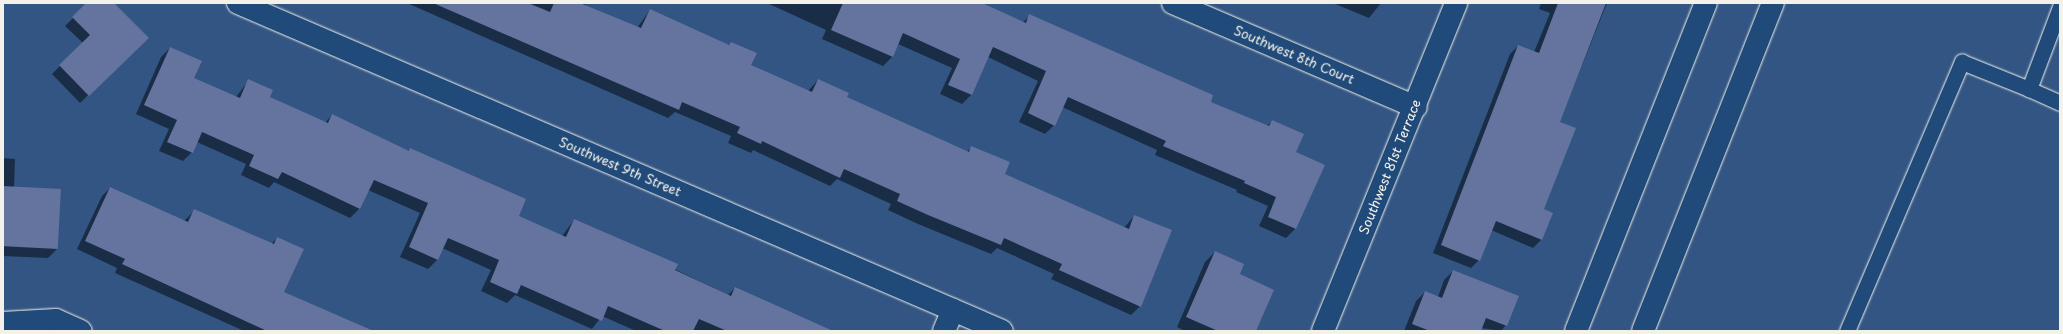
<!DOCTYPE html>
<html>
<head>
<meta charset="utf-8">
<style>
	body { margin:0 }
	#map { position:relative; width:2063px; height:334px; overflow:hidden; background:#325584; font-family:"Playpen Sans",sans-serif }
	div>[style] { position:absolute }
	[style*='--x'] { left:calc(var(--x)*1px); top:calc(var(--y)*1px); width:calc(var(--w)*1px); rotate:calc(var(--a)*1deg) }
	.shadow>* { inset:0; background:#0007 }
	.building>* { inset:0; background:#65739f; transform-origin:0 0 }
	.roads { filter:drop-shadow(0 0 1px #f4f1e8) drop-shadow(0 0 1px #f4f1e8) }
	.lane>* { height:15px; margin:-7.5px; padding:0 7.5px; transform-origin:7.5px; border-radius:7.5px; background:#1f4a7a }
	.street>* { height:22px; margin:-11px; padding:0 11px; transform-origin:11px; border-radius:11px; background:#1f4a7a }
	.secondary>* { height:22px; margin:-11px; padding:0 11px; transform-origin:11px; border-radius:11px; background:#1f4a7a }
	span { translate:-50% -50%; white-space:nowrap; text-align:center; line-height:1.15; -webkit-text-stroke:3.5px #1f4a7a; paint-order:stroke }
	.street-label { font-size:13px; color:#f4f1e8 }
	.frame { position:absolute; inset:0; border:4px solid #f4f1e8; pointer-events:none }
</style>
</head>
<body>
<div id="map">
	<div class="shadow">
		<i style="clip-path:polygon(88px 3px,113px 3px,147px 38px,80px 103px,52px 74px,83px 43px,65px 26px)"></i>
		<i style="clip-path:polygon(407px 3px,586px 3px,585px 6px,637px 28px,650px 10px,728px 46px,731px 43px,750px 66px,808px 91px,818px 80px,846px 98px,967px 152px,972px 147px,1003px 174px,1124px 228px,1134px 216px,1140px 306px,1131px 315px,1051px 279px,1054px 274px,997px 248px,991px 254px,918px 224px,888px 210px,891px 204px,837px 179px,830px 186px,753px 150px,751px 153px,728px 143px,731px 136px,675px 112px,668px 118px)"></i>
		<i style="clip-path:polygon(767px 3px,980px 3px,1023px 22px,1030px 16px,1209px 103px,1267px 126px,1272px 121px,1295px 153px,1323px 165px,1295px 229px,1286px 238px,1259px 226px,1268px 206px,1236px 192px,1237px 190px,1155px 155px,1157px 150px,1062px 107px,1054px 125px,1045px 134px,1019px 122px,1038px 81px,988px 57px,971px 95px,962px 104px,940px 94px,952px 68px,898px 44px,892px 57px,883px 66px,822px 39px,826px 30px)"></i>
		<i style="clip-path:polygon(1333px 3px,1381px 3px,1369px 18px)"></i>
		<i style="clip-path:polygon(1541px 3px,1607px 3px,1559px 123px,1543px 210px,1541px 240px,1533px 248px,1491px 230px,1479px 260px,1471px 268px,1433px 253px,1510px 54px,1518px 46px,1534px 52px,1550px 13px,1539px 9px)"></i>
		<i style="clip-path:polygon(170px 48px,192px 78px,236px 97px,249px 80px,269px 97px,325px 123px,332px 115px,408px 151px,410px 150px,517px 216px,562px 236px,574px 220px,728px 295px,735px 288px,827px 331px,636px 331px,602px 316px,592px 329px,515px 295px,507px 303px,481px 291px,491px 270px,442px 248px,437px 260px,428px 269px,400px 257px,420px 213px,368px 190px,359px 209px,350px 218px,274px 182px,269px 188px,241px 175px,246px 164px,197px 142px,192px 152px,183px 161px,159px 151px,169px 129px,136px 114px,161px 57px)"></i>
		<i style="clip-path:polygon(3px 158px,15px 159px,14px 188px,58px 248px,48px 258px,3px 256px)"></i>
		<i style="clip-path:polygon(110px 188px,184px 221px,194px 211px,271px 244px,277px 238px,283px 292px,374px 331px,244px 331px,115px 273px,117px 268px,77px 249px,102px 196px)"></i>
		<i style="clip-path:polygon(1215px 252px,1239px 275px,1255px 331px,1185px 331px,1177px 327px,1205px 262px)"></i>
		<i style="clip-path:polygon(1453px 271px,1506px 325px,1501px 331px,1481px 328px,1480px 331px,1404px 331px,1416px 301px,1425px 292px,1438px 297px,1444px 280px)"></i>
	</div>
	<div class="building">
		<i style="clip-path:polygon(86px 3px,114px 3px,149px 38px,89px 96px,59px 65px,90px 35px,72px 17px)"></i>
		<i style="clip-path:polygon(433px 3px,528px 3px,550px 12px,554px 3px,580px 3px,641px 28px,650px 9px,729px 45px,731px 42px,757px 53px,751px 65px,812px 92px,818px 79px,849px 93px,847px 97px,969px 152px,971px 146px,1010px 162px,1005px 174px,1129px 229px,1134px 215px,1172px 230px,1141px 307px,1059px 270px,1062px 264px,1004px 238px,1001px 245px,928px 215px,897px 201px,900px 194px,844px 169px,840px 178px,762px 141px,761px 144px,737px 133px,740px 127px,682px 102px,679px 110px)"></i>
		<i style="clip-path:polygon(843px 3px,982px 3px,1026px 23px,1029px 14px,1213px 95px,1211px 102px,1269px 126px,1272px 120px,1304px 134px,1296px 152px,1325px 165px,1296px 229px,1268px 217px,1276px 197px,1244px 183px,1245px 181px,1163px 146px,1166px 141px,1068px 97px,1055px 126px,1028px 113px,1046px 71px,993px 47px,972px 95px,948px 85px,960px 59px,903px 33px,893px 57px,831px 30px)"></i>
		<i style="clip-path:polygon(1558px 3px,1606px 3px,1560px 122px,1576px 128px,1544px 209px,1553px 213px,1542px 240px,1496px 221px,1480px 261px,1441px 245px,1518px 45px,1539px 53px)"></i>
		<i style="clip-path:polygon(170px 47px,202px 61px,194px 78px,240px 98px,248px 79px,273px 90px,270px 97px,328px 123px,332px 114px,409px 151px,410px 148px,526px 199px,519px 216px,566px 237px,574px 219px,678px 264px,675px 270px,731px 296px,735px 287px,833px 331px,727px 331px,699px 319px,693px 331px,665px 331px,608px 306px,602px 321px,521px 285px,517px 294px,490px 282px,499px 260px,448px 238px,438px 260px,409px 247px,428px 203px,374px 180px,360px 209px,282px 172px,278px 179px,249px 166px,254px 155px,202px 132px,193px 153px,167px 142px,177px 120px,144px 105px)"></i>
		<i style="left:3px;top:186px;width:58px;height:60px;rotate:3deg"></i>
		<i style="clip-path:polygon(110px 187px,188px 222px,194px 209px,274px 244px,277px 237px,304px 249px,284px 292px,374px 331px,267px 331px,122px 264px,125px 259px,85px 241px)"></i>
		<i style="clip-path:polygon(1215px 251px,1244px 264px,1240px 274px,1274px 290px,1256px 331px,1218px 331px,1186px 317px)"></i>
		<i style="clip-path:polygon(1453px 270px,1519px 296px,1507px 326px,1486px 318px,1481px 331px,1430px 331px,1412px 324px,1425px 291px,1442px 298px)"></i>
	</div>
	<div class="roads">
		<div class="lane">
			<i style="--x:2060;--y:7;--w:88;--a:110.7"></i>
			<i style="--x:2029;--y:89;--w:34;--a:24"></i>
			<i style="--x:1847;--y:331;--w:293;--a:-66.9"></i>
			<i style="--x:1962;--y:62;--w:72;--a:21.9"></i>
		</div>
		<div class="street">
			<i style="--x:238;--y:3;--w:831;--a:23.23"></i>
			<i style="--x:1173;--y:3;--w:264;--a:23.2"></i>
			<i style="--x:3;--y:323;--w:53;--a:-3.2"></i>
			<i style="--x:56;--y:320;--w:27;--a:24"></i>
			<i style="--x:944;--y:331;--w:23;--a:-67"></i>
			<i style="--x:1323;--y:331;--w:354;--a:-67.9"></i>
		</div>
		<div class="secondary">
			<i style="--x:1576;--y:331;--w:353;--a:-68.4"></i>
			<i style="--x:1643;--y:331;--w:353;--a:-68.4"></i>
		</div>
	</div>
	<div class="street-label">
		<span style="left:1294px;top:55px;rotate:23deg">Southwest 8th Court</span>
		<span style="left:620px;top:167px;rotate:23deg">Southwest 9th Street</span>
		<span style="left:1390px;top:167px;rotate:-68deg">Southwest 81st Terrace</span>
	</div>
	<div class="frame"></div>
</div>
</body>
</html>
